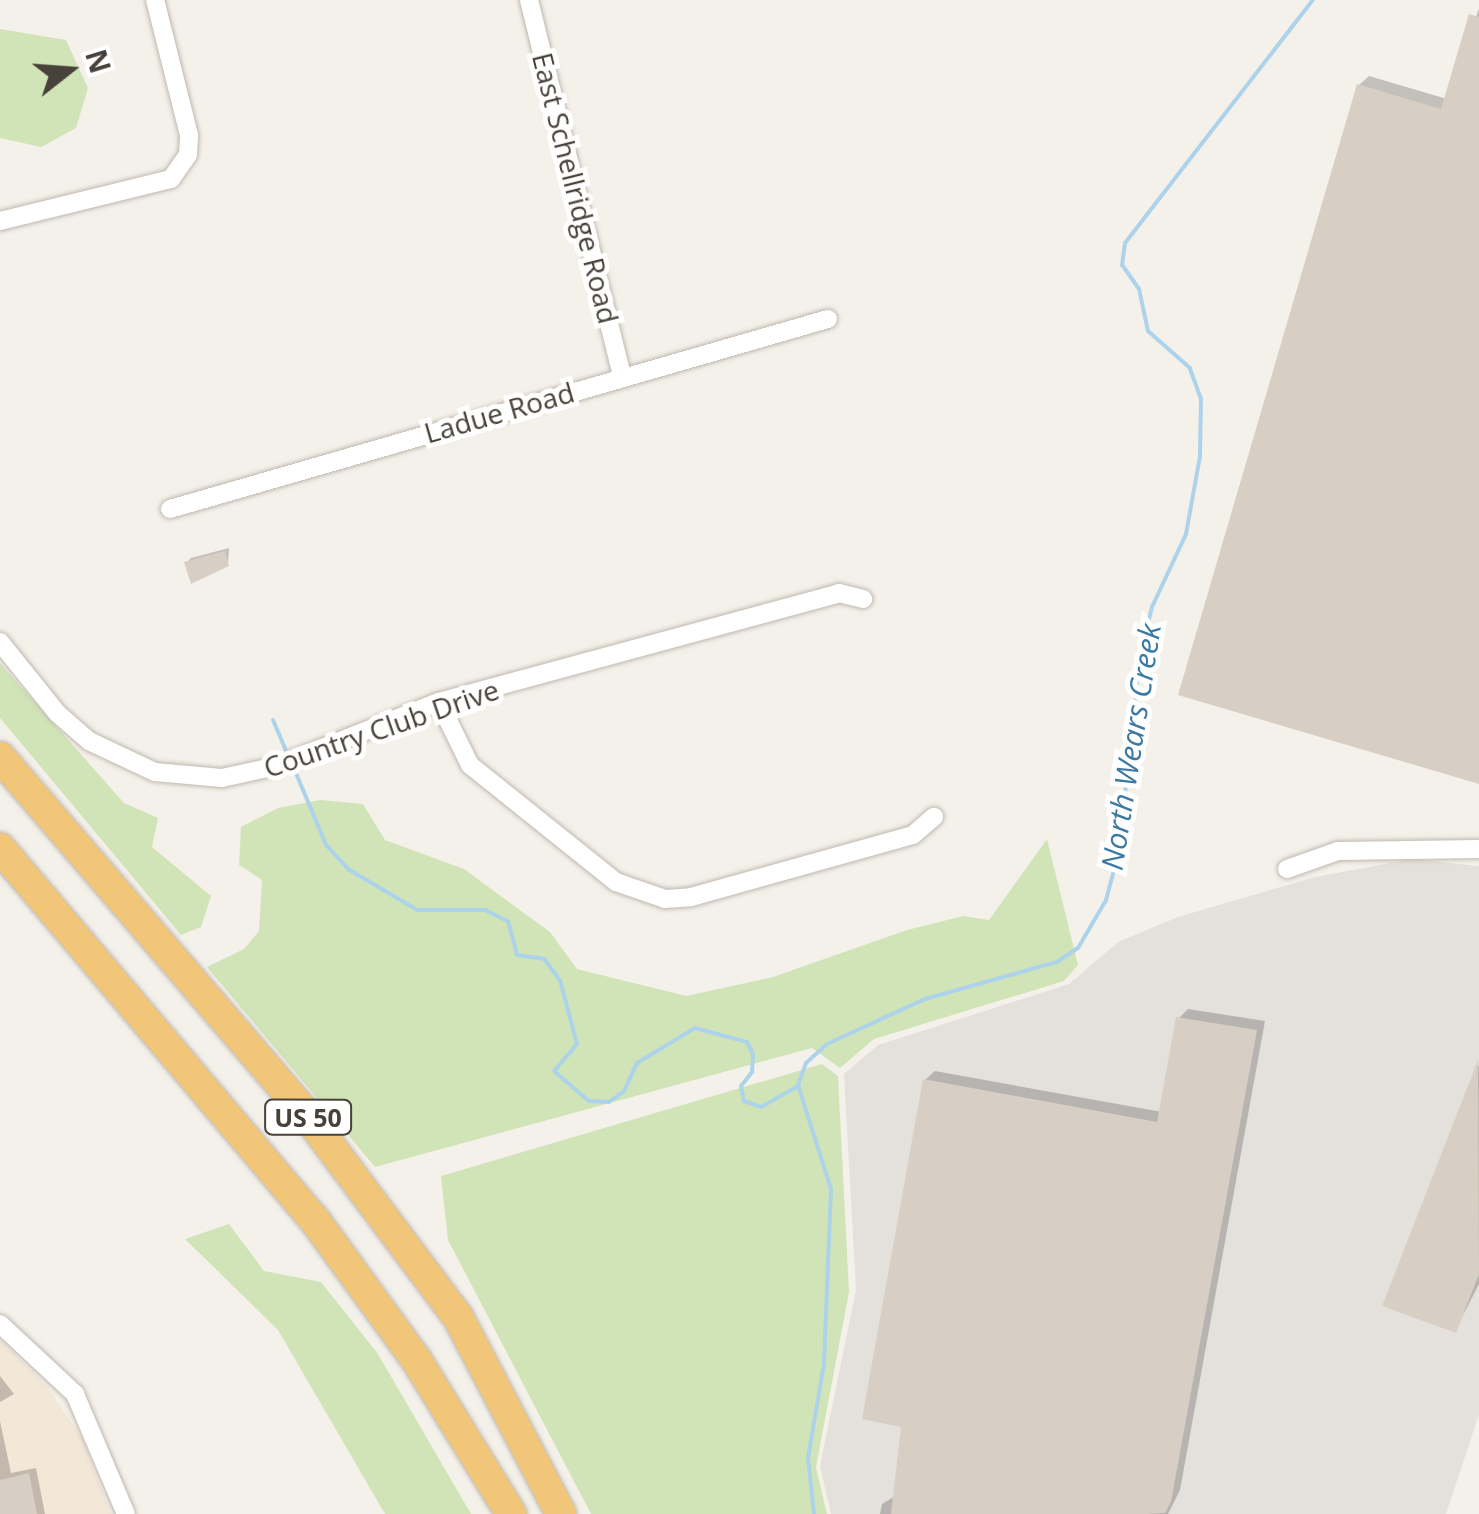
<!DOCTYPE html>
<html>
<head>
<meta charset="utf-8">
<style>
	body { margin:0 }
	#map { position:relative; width:1479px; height:1514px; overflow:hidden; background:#f4f1eb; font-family:"Open Sans",sans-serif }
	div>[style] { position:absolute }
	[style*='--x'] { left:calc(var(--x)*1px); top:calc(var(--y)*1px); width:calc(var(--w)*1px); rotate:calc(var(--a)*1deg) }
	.commercial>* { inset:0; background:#f3e7d8 }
	.industrial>* { inset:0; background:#e4e0dc }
	.green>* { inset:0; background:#d1e4b7 }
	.shadow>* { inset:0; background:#0003 }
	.stream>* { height:4px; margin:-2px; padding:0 2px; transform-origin:2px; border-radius:2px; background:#add3eb }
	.building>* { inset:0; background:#d8cfc4 }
	.roads { filter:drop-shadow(0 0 2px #bfb8ae) drop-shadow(0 0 2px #bfb8ae) }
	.street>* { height:18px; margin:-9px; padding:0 9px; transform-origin:9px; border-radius:9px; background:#fff }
	.highway>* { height:30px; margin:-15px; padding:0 15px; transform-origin:15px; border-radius:15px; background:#f2c678 }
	span { translate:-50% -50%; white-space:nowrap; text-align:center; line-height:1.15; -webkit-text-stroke:10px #fff; paint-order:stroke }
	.shield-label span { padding:2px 8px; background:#fff; border:2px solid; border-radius:8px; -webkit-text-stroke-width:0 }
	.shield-label { font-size:25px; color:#474139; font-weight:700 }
	.street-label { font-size:28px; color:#474139 }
	.water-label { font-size:30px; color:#3979a3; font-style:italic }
	.north { position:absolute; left:20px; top:20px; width:100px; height:100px; -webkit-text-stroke:8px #fff; paint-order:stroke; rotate:73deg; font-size:28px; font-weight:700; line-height:40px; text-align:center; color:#474139 }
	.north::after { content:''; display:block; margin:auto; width:35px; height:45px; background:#474139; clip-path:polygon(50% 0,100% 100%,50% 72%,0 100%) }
</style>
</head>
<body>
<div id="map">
	<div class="commercial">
		<i style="clip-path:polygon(0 1340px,45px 1384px,82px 1438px,111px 1514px,0 1514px)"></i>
	</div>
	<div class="industrial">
		<i style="clip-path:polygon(1412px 859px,1479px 866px,1479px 1414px,1446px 1514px,831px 1514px,820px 1466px,856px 1290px,844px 1074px,878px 1045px,1069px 984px,1118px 942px,1178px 917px,1315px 877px)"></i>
	</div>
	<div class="green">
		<i style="clip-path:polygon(0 29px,66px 40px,88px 88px,76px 128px,41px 147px,0 138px)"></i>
		<i style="clip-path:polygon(0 663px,124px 803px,158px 818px,152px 847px,211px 896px,201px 927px,181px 935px,0 718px)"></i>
		<i style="clip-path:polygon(320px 800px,363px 804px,385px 840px,464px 869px,550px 932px,577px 969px,686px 996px,773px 977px,907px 930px,963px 916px,989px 920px,1047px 839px,1078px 965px,1064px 981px,874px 1039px,840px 1068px,812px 1048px,375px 1167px,207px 967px,244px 949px,259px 931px,262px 880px,239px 865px,241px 827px,278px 808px)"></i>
		<i style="clip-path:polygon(822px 1064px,838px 1076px,849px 1292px,816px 1467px,827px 1514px,591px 1514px,448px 1240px,441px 1176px)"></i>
		<i style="clip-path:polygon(229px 1224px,264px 1271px,321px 1282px,378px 1354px,471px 1514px,385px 1514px,278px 1330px,185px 1239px)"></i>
	</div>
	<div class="shadow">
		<i style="clip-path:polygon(1479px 8px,1479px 781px,1359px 85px,1369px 76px,1447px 99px)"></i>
		<i style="clip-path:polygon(229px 548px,228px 564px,187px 562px,191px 558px)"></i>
		<i style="clip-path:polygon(1188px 1009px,1265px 1021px,1180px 1490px,1168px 1514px,880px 1514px,882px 1504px,897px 1495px,925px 1080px,935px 1071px,1162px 1112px,1179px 1018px)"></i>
		<i style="clip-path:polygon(1479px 1065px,1479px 1284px,1455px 1331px,1385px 1305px)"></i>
		<i style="clip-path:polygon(0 1376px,14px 1394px,0 1402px)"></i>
		<i style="clip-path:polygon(0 1421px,11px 1473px,36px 1468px,45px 1514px,0 1514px)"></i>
	</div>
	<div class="stream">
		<i style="--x:273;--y:720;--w:36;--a:67"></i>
		<i style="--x:293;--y:766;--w:86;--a:67.3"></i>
		<i style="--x:326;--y:845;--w:33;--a:47"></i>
		<i style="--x:348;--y:869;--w:80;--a:30.7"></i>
		<i style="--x:417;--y:910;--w:68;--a:0"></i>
		<i style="--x:485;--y:910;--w:25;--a:26"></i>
		<i style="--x:508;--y:921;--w:35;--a:75"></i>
		<i style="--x:517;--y:955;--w:27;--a:8"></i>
		<i style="--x:544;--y:959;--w:26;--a:53"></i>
		<i style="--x:560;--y:980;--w:66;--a:75.1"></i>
		<i style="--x:577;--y:1044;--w:35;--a:130"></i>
		<i style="--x:554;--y:1071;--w:46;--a:40.6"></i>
		<i style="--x:589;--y:1101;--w:20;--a:3"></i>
		<i style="--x:609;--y:1102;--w:19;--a:-36"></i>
		<i style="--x:624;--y:1091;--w:31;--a:-65"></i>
		<i style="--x:637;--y:1063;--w:68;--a:-31.1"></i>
		<i style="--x:695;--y:1028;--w:54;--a:15.1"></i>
		<i style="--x:747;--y:1042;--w:13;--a:63"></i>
		<i style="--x:753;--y:1054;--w:18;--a:93"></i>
		<i style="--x:752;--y:1072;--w:18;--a:128"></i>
		<i style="--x:741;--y:1086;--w:15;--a:79"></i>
		<i style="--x:744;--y:1101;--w:18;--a:19"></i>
		<i style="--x:761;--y:1107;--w:43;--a:-29.6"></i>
		<i style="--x:814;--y:1514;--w:56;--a:-96.1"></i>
		<i style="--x:808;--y:1458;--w:96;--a:-80.4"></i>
		<i style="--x:824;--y:1363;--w:174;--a:-87.7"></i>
		<i style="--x:831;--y:1189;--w:109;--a:-107.6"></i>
		<i style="--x:798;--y:1085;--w:23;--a:-70"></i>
		<i style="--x:806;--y:1063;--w:28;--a:-42"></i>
		<i style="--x:827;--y:1044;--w:108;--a:-24.7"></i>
		<i style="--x:925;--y:999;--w:137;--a:-15.7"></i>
		<i style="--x:1057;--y:962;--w:25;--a:-34"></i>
		<i style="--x:1078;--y:948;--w:56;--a:-59.7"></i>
		<i style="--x:1106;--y:900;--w:51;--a:-75.1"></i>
		<i style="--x:1119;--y:851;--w:192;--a:-84"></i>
		<i style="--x:1139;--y:660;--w:55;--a:-76.2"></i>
		<i style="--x:1152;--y:607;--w:81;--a:-65"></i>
		<i style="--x:1186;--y:534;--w:79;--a:-79.8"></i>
		<i style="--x:1200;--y:456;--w:57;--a:-89"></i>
		<i style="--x:1201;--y:399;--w:33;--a:-110"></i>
		<i style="--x:1190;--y:368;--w:56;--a:-138.6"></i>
		<i style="--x:1148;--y:331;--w:43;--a:-102.1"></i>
		<i style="--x:1139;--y:289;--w:29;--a:-125"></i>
		<i style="--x:1122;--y:265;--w:22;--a:-82"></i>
		<i style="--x:1125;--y:243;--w:307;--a:-52.3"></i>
	</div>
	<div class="building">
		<i style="clip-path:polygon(1469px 14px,1479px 17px,1479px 784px,1178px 695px,1357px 84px,1441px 109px)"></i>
		<i style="clip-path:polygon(225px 551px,229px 566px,191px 584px,184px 562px)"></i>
		<i style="clip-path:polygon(1176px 1017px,1257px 1030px,1171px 1502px,1165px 1513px,1147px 1514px,891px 1514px,901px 1427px,862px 1419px,923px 1079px,1157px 1122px)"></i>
		<i style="clip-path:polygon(1478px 1060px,1479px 1274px,1456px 1333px,1382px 1306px)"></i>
		<i style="clip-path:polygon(29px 1473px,37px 1514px,0 1514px,0 1480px)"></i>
	</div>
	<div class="roads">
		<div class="street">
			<i style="--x:529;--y:0;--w:387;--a:76.1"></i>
			<i style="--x:0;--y:221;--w:176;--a:-13.8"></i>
			<i style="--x:171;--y:179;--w:29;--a:-55"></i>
			<i style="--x:188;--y:155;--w:20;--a:-87"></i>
			<i style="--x:189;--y:135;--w:139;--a:-104.1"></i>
			<i style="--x:170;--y:509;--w:685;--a:-16.11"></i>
			<i style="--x:0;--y:642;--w:91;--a:51.2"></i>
			<i style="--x:57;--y:713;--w:43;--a:41.2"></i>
			<i style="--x:89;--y:741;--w:73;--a:25.2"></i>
			<i style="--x:155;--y:772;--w:67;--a:5.1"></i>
			<i style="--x:222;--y:778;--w:56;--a:-12.3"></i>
			<i style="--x:277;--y:766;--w:174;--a:-21.6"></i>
			<i style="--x:439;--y:702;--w:415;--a:-15.2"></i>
			<i style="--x:839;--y:593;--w:25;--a:14"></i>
			<i style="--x:439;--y:702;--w:70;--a:63.8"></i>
			<i style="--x:470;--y:765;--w:187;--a:38.7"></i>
			<i style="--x:616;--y:882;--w:52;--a:19.1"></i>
			<i style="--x:665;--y:899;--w:26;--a:-4"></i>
			<i style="--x:691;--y:897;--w:230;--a:-15.6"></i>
			<i style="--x:913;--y:835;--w:28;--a:-41"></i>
			<i style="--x:1287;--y:869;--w:54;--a:-19.4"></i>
			<i style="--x:1338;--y:851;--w:141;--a:-0.8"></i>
			<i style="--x:0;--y:1324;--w:103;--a:43"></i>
			<i style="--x:75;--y:1394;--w:130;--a:67"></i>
		</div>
		<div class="highway">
			<i style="--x:0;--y:757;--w:465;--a:49.4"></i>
			<i style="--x:303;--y:1110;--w:259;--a:53.2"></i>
			<i style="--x:458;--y:1317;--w:222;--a:62.4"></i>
			<i style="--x:0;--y:848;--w:486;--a:49.8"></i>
			<i style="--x:314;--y:1219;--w:175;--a:54"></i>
			<i style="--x:417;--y:1361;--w:180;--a:58.4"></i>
		</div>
	</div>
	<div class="shield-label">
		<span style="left:308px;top:1117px">US 50</span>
	</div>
	<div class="street-label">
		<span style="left:576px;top:188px;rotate:76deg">East Schellridge Road</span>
		<span style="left:499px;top:412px;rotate:-16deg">Ladue Road</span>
		<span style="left:381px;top:728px;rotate:-19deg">Country Club Drive</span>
	</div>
	<div class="water-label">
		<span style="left:1131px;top:747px;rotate:-81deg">North Wears Creek</span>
	</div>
	<div class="north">N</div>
</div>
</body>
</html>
